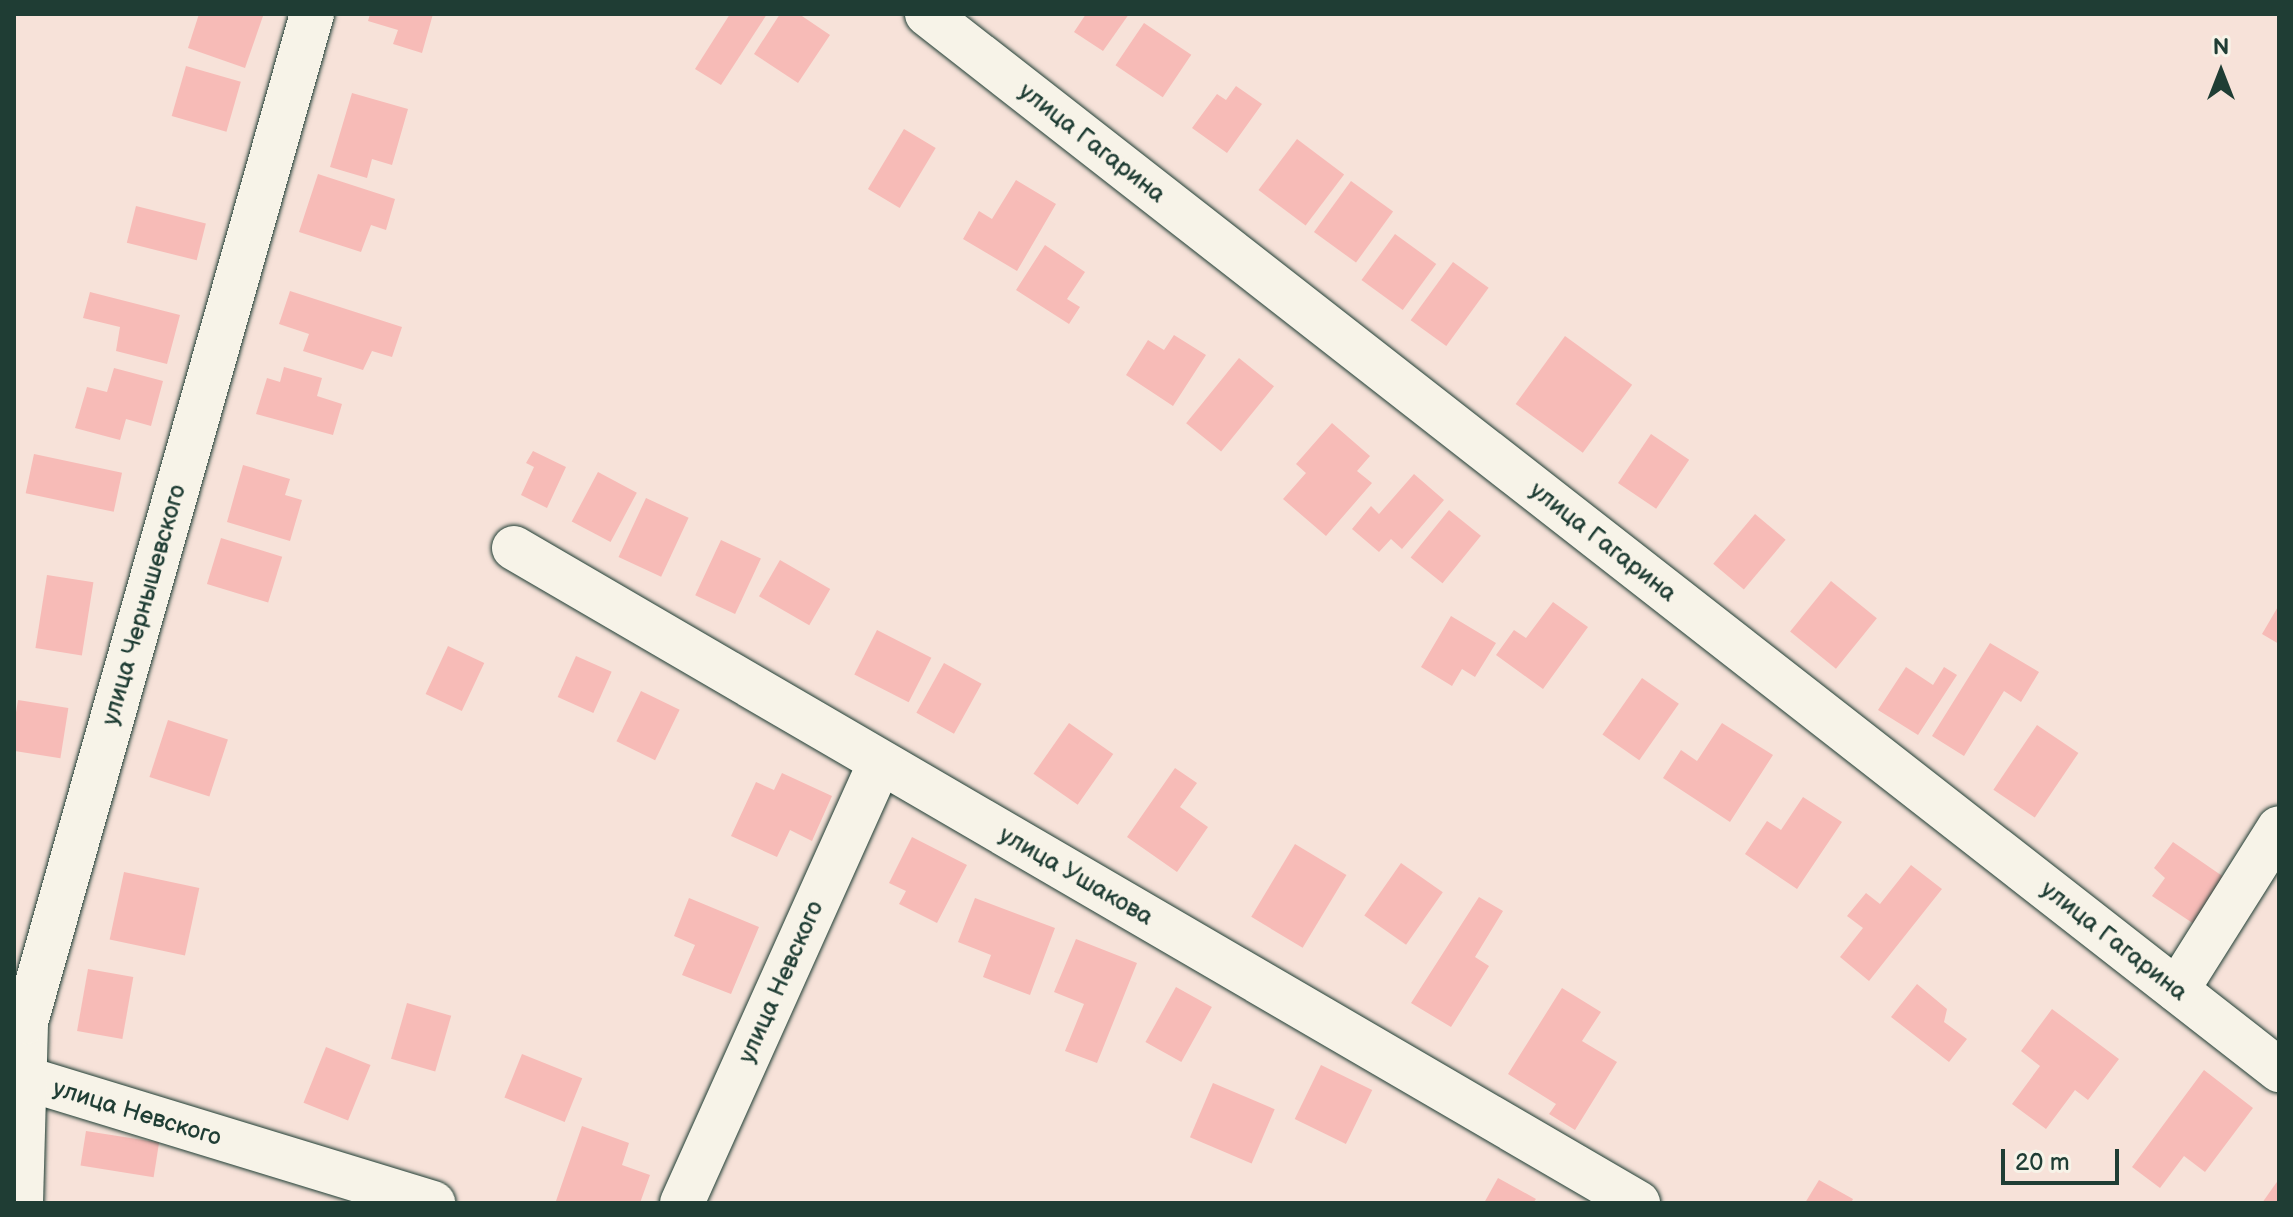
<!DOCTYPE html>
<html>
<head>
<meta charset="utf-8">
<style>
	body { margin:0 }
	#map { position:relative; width:2293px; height:1217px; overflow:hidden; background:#f7e2d9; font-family:"Balsamiq Sans",sans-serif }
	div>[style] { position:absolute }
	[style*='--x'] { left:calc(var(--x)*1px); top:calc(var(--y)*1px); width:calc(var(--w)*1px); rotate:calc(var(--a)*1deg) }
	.building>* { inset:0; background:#f7bbb7; transform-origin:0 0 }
	.roads { filter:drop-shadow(0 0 2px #1f3d34) drop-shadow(0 0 2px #1f3d34) }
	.street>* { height:44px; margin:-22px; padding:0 22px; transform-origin:22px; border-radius:22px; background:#f7f3e8 }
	span { translate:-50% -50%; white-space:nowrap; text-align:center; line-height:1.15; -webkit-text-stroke:6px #f7f3e8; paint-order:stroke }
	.street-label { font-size:24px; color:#1f3d34 }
	.frame { position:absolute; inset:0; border:16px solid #1f3d34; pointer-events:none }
	.north { position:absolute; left:2181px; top:32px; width:80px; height:80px; -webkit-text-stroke:6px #f7f3e8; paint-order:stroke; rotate:0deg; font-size:22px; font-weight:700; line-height:32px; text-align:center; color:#1f3d34 }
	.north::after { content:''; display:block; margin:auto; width:28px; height:36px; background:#1f3d34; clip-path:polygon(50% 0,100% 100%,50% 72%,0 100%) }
	.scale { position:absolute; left:2001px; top:1149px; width:118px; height:36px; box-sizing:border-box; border:4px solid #1f3d34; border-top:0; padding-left:10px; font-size:24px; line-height:28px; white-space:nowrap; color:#1f3d34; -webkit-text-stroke:6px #f7f3e8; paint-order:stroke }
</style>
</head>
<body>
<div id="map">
	<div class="building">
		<i style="clip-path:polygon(199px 14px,263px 16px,245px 68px,188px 48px)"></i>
		<i style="clip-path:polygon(370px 14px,433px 14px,422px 53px,393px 44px,398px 30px,368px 21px)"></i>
		<i style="clip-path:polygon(730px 14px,767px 14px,721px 85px,695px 69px)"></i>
		<i style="clip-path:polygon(780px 14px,799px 14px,830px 35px,798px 83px,754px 54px)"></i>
		<i style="clip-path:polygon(1086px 14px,1129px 14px,1103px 51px,1074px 32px)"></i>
		<i style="left:1144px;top:23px;width:57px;height:51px;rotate:34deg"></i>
		<i style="left:186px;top:66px;width:57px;height:52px;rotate:16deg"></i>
		<i style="clip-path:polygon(1236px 86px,1262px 104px,1227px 153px,1192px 128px,1217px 94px,1226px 100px)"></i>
		<i style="clip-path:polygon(352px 93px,408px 109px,392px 165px,372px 159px,367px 178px,330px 167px)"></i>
		<i style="left:904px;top:129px;width:37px;height:70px;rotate:31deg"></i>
		<i style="left:1297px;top:139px;width:59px;height:64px;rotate:37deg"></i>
		<i style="clip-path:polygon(318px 174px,395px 199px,386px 230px,371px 225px,361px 252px,299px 232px)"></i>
		<i style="clip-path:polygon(1016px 180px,1056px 204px,1017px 271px,963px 239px,979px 211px,992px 219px)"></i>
		<i style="left:1351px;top:181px;width:52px;height:63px;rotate:36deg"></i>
		<i style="left:136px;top:206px;width:72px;height:38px;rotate:14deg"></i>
		<i style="left:1395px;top:234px;width:51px;height:57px;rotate:36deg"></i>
		<i style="clip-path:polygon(1045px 245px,1085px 272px,1067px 299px,1080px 307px,1069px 324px,1016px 290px)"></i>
		<i style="left:1453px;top:262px;width:44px;height:72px;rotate:36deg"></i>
		<i style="clip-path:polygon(290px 291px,402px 327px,392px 357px,372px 351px,363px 370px,303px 351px,309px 334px,279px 324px)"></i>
		<i style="clip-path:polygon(90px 292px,180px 315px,167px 364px,116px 351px,120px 327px,83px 318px)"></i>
		<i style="clip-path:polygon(1174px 335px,1206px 355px,1173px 406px,1126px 375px,1148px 340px,1164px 350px)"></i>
		<i style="left:1565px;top:336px;width:83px;height:84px;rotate:36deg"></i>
		<i style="left:1239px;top:358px;width:45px;height:84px;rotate:39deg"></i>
		<i style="clip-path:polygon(284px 367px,322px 378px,317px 396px,342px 404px,333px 435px,256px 414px,267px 378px,280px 382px)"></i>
		<i style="clip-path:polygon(114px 368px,163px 381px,151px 426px,126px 419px,120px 440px,75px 428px,87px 387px,107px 392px)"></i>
		<i style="clip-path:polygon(1332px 423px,1370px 456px,1357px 471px,1372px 483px,1326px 536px,1283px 499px,1306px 473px,1296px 464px)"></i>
		<i style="left:1651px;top:434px;width:46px;height:59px;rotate:34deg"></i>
		<i style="clip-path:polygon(533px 451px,566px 467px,547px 508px,521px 495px,534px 467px,526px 463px)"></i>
		<i style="left:34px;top:454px;width:90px;height:40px;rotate:12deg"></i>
		<i style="clip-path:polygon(243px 465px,290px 479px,285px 495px,302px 500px,290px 541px,227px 522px)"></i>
		<i style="left:598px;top:472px;width:44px;height:56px;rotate:28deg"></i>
		<i style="clip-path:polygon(1414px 474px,1444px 500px,1402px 549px,1391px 539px,1379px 552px,1352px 529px,1371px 506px,1379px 514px)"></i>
		<i style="left:646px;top:498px;width:47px;height:65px;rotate:25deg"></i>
		<i style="left:1449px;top:510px;width:41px;height:61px;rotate:39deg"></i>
		<i style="left:1755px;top:514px;width:40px;height:65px;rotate:40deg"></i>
		<i style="left:221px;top:538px;width:64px;height:48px;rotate:17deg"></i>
		<i style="left:721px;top:540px;width:44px;height:61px;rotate:25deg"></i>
		<i style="left:780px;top:560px;width:58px;height:42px;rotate:30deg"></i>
		<i style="left:47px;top:575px;width:47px;height:74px;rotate:9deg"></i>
		<i style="left:1831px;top:581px;width:59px;height:65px;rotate:39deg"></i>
		<i style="clip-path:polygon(1553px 602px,1588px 627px,1543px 689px,1496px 655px,1514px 630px,1526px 638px)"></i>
		<i style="clip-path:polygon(2279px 605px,2279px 644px,2262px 634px)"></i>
		<i style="clip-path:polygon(1451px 616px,1496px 643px,1475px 677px,1462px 669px,1452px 686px,1421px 667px)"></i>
		<i style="left:877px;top:630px;width:61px;height:50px;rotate:27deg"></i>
		<i style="clip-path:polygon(1990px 643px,2039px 672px,2021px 702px,2004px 691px,1964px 756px,1932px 736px)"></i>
		<i style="left:448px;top:646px;width:40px;height:53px;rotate:25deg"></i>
		<i style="left:576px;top:656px;width:39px;height:45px;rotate:24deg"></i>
		<i style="left:944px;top:663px;width:43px;height:57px;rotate:29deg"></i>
		<i style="clip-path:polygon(1906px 667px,1933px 685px,1944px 667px,1957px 675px,1918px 735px,1878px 710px)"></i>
		<i style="left:1642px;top:678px;width:45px;height:69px;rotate:35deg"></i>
		<i style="left:641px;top:691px;width:43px;height:56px;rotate:26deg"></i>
		<i style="left:18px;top:700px;width:51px;height:51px;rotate:9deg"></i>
		<i style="left:168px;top:720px;width:63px;height:60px;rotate:18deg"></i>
		<i style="left:1069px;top:723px;width:54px;height:62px;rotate:35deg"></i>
		<i style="clip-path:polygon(1722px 723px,1773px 755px,1730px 822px,1663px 778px,1681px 750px,1697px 761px)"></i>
		<i style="left:2037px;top:725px;width:50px;height:78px;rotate:34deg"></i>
		<i style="clip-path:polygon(1175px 768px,1197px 783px,1180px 807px,1208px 827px,1177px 872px,1127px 837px)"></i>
		<i style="clip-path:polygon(782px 773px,832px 796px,812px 841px,790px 830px,777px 857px,731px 836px,756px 782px,774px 790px)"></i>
		<i style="clip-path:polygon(1803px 797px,1842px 822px,1797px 889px,1745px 854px,1767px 821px,1781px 830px)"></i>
		<i style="clip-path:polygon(912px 837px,967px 865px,937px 923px,899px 904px,906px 891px,889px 883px)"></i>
		<i style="clip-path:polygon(2173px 842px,2231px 882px,2200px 928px,2152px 896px,2165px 878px,2154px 868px)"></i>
		<i style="left:1295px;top:844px;width:60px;height:85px;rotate:31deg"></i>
		<i style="left:1401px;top:863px;width:51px;height:64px;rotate:35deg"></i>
		<i style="clip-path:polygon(1911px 865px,1942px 889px,1869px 981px,1840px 957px,1863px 928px,1847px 916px,1866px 893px,1880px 904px)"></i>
		<i style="left:124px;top:872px;width:77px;height:69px;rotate:12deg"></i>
		<i style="clip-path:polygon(1479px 897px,1503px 911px,1475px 957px,1489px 966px,1451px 1027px,1411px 1003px)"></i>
		<i style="clip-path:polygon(689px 898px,759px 927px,731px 994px,682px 975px,695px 945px,674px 936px)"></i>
		<i style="clip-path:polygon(975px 898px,1055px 928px,1030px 995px,983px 977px,991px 955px,958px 942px)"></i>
		<i style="clip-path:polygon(1076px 939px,1137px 963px,1097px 1063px,1065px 1051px,1084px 1004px,1054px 992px)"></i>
		<i style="left:88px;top:969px;width:46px;height:63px;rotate:10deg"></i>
		<i style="clip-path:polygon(1917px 984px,1947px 1009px,1944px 1022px,1967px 1039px,1949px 1062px,1891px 1017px)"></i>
		<i style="left:1176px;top:987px;width:41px;height:63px;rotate:29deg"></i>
		<i style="clip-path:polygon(1562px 988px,1601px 1012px,1582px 1041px,1617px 1062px,1575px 1130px,1549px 1114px,1556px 1104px,1508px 1074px)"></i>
		<i style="left:407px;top:1003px;width:46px;height:58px;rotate:16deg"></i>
		<i style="clip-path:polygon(2052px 1009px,2119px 1059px,2088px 1100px,2075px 1090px,2046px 1129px,2012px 1104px,2040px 1066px,2021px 1051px)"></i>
		<i style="left:326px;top:1047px;width:48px;height:60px;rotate:22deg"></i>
		<i style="left:522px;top:1054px;width:65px;height:47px;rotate:22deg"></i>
		<i style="left:1321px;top:1065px;width:57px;height:60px;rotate:26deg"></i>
		<i style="clip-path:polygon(2204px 1070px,2253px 1108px,2205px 1172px,2184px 1156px,2160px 1188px,2132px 1167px)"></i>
		<i style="left:1213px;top:1083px;width:67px;height:59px;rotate:23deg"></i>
		<i style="clip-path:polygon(582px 1126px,629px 1143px,622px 1165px,650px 1175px,640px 1203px,556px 1201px)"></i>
		<i style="left:86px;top:1131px;width:74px;height:35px;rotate:9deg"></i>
		<i style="clip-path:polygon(1498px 1178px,1536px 1199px,1533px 1203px,1484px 1203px)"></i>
		<i style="clip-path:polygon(2279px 1179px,2279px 1203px,2262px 1203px)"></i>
		<i style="clip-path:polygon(1819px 1180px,1853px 1199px,1851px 1203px,1805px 1203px)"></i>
	</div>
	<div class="roads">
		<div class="street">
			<i style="--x:927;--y:14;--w:1716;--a:37.99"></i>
			<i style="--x:514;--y:548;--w:1301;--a:30.23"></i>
			<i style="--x:2177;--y:990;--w:191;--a:-57.8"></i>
			<i style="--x:24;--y:1078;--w:428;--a:17"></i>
			<i style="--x:21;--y:1203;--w:181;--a:-88.4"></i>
			<i style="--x:26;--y:1022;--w:1048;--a:-74.16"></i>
			<i style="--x:682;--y:1203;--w:483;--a:-65.8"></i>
		</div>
	</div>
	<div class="street-label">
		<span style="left:1092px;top:143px;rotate:38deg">улица Гагарина</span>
		<span style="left:1603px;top:542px;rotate:38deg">улица Гагарина</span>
		<span style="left:144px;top:605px;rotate:-74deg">улица Чернышевского</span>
		<span style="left:1076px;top:876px;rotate:30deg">улица Ушакова</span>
		<span style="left:2114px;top:941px;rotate:38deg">улица Гагарина</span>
		<span style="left:781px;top:982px;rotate:-66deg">улица Невского</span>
		<span style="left:137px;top:1113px;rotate:17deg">улица Невского</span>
	</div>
	<div class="frame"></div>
	<div class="north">N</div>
	<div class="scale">20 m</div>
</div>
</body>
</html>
